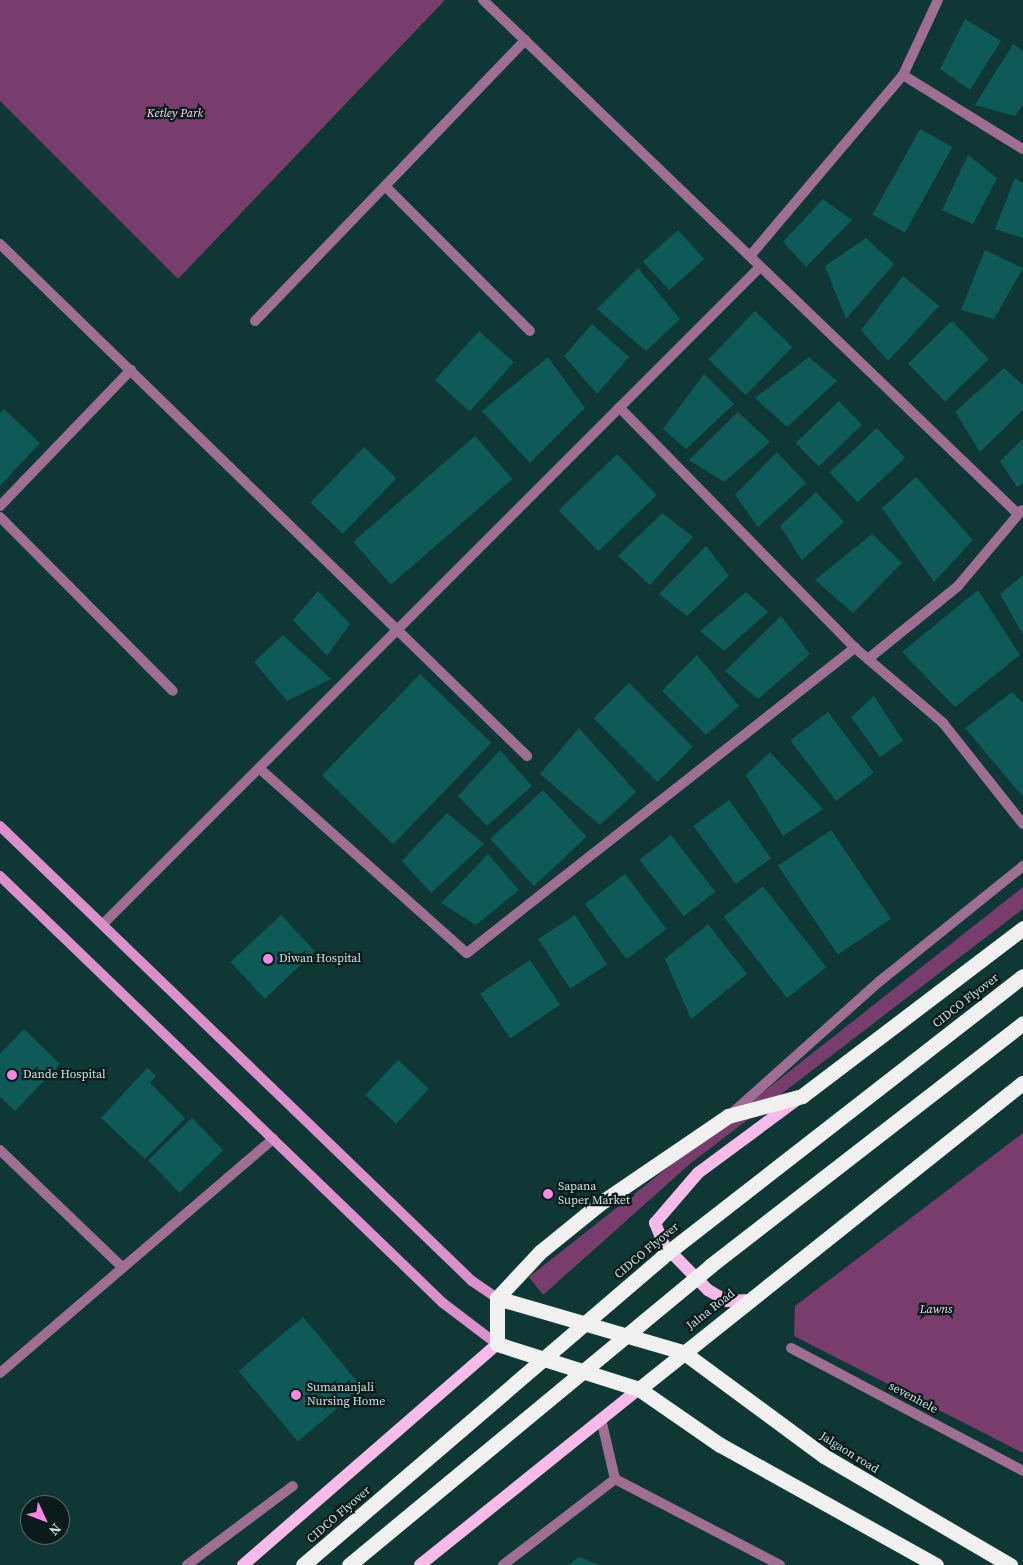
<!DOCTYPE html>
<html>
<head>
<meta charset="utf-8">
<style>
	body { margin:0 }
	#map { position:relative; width:1023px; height:1565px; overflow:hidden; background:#0f3736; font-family:"Source Serif 4",serif }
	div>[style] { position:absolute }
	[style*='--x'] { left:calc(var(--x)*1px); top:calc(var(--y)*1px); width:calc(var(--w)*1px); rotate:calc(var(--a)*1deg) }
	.green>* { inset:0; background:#783d6c }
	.building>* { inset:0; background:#0e5a58; transform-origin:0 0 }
	.street>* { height:10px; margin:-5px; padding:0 5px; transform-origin:5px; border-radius:5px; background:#9e6e93 }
	.secondary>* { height:10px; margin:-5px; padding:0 5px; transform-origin:5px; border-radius:5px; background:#dc90cb }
	.primary>* { height:12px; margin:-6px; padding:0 6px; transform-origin:6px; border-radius:6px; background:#f6bbe8 }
	.highway>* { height:15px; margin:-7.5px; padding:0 7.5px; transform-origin:7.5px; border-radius:7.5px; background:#f0f0f0 }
	.highway-bridge>* { height:15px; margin:-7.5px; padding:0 7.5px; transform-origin:7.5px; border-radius:7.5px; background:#f0f0f0 }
	.dots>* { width:14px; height:14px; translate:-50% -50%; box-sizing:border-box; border:2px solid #0b1b1b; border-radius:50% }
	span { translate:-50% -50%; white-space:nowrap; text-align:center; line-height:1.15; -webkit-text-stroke:4.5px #0b1b1b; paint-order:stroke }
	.park-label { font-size:12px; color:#fdd6f3; font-style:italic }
	.poi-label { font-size:12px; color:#cbe0df }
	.left { translate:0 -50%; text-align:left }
	.street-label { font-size:12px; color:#cbe0df }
	.north { position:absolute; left:20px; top:1495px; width:50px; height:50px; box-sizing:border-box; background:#0b1b1b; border:1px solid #586a69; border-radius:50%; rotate:133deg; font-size:14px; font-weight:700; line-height:20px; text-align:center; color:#cbe0df }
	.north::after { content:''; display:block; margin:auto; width:18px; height:22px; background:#fc86e4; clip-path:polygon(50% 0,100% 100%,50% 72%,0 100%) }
</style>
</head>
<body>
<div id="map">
	<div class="green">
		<i style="clip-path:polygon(0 0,445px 0,178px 279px,0 101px)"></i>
		<i style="clip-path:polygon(1023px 887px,1023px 909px,691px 1163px,543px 1295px,529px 1277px)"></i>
		<i style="clip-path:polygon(1023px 1133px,1023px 1453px,794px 1336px,795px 1306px)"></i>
	</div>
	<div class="building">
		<i style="clip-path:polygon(965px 19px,1001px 41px,970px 90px,940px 69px)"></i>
		<i style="clip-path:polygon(1013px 44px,1023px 51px,1023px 105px,1015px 116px,975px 105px)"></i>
		<i style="left:920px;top:129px;width:37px;height:98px;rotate:29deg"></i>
		<i style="clip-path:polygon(968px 155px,997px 178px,973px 224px,942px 210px)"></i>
		<i style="clip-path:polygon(1015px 178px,1023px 183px,1023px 238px,995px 229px)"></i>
		<i style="clip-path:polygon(823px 199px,852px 220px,806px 267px,783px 242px)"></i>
		<i style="left:678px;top:230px;width:39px;height:47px;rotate:48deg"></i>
		<i style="clip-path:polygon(866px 238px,894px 264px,846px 319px,825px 266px)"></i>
		<i style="clip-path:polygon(985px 250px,1023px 268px,994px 319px,961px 310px)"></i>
		<i style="clip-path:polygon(638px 268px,680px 319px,646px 351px,597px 309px)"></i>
		<i style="clip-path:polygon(903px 276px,939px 306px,888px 361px,861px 330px)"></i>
		<i style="left:755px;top:311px;width:52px;height:67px;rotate:44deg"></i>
		<i style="left:952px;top:321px;width:53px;height:61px;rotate:46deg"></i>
		<i style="clip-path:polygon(592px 324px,629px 357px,597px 394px,564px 356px)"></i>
		<i style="left:479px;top:331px;width:47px;height:66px;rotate:42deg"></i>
		<i style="clip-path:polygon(548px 357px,585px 408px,530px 463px,482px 411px)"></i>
		<i style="clip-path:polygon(809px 357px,837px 381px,787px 427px,755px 398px)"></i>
		<i style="clip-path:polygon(1004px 368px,1023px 385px,1023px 410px,980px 452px,955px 412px)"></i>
		<i style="clip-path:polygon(704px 374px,734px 404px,686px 449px,663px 429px)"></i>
		<i style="left:839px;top:401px;width:33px;height:60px;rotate:46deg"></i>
		<i style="clip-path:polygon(4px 409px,40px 443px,0 486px,0 413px)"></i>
		<i style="clip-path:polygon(738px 412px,770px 442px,724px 482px,689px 460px)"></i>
		<i style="left:877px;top:428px;width:41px;height:65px;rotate:47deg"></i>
		<i style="left:475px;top:436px;width:57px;height:161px;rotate:49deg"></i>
		<i style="clip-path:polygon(1023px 439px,1023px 483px,1017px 487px,1000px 461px)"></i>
		<i style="left:364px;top:447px;width:45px;height:77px;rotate:44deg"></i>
		<i style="clip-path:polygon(777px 452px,806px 483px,758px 527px,735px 495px)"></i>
		<i style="left:617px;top:454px;width:57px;height:81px;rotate:46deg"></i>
		<i style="clip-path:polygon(916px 477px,973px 540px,934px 582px,882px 508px)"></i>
		<i style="clip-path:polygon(816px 492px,844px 522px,802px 560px,780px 526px)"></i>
		<i style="clip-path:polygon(662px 513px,693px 537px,650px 585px,618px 556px)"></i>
		<i style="clip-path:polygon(872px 534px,902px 563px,853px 613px,815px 580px)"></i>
		<i style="clip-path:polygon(706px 546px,729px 576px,687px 616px,659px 594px)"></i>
		<i style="clip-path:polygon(1023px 575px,1023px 635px,1000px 594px)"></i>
		<i style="clip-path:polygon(978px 590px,1020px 655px,955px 707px,902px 652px)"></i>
		<i style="clip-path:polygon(318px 591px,350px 624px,327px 656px,293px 620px)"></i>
		<i style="clip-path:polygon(746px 592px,768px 612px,724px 651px,700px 631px)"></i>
		<i style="clip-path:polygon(781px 616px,810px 654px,758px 699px,725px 671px)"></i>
		<i style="clip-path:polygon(283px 635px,331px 679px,287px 701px,254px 662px)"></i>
		<i style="clip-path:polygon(697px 655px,739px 706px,706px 735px,662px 691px)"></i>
		<i style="left:420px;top:674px;width:99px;height:141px;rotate:44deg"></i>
		<i style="left:629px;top:683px;width:90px;height:50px;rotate:45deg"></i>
		<i style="clip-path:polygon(1012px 692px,1023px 703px,1023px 797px,965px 728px)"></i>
		<i style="clip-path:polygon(874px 696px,903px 741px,880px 757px,851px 717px)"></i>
		<i style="left:828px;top:712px;width:76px;height:47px;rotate:53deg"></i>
		<i style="clip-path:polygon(579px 728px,636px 792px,600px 825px,540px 774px)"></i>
		<i style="clip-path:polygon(500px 750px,532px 786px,487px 826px,458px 796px)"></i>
		<i style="clip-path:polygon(770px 752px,823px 809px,783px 836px,746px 775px)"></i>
		<i style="left:543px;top:790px;width:64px;height:72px;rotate:47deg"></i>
		<i style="left:729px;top:800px;width:72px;height:44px;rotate:54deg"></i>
		<i style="clip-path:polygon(447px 813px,484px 844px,431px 893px,402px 861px)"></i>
		<i style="left:831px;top:830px;width:107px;height:64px;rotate:56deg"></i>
		<i style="left:671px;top:835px;width:72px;height:40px;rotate:52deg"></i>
		<i style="clip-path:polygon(488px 854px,519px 890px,476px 925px,441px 903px)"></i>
		<i style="left:625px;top:874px;width:69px;height:50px;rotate:53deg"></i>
		<i style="left:763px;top:886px;width:103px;height:50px;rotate:52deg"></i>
		<i style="left:281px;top:915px;width:50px;height:69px;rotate:47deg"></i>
		<i style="left:575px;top:915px;width:59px;height:44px;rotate:57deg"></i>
		<i style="clip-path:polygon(708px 924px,747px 974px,691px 1019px,665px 959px)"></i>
		<i style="left:530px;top:960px;width:54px;height:60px;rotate:56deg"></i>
		<i style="clip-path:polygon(24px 1029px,60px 1064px,15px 1111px,0 1097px,0 1054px)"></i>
		<i style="left:398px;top:1060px;width:42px;height:48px;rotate:43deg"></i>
		<i style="clip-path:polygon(147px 1068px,156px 1076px,150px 1083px,185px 1118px,145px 1159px,101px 1118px)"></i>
		<i style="left:192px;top:1118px;width:45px;height:61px;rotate:46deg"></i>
		<i style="left:303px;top:1317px;width:92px;height:84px;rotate:50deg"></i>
		<i style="clip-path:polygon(579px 1557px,600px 1565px,568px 1565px)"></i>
	</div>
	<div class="street">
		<i style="--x:483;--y:0;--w:742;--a:43.85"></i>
		<i style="--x:938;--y:0;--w:83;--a:115"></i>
		<i style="--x:903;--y:75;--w:141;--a:31.7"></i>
		<i style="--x:385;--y:186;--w:205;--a:45"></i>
		<i style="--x:0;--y:244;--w:735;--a:44.17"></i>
		<i style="--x:750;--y:256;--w:237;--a:-49.8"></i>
		<i style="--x:255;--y:321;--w:390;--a:-46.1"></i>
		<i style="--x:0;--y:506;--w:189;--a:-46.1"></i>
		<i style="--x:0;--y:517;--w:245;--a:45.2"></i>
		<i style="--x:855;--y:648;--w:116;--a:40.4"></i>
		<i style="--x:943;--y:723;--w:129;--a:51.6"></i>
		<i style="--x:868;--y:659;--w:116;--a:-39"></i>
		<i style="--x:958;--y:586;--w:99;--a:-49.9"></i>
		<i style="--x:259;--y:768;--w:278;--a:41.7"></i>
		<i style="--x:467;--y:953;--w:494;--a:-38.2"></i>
		<i style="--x:855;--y:648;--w:337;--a:-134.4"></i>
		<i style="--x:103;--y:924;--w:929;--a:-45"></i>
		<i style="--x:731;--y:1114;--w:200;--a:-41.8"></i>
		<i style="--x:880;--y:981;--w:184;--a:-38.8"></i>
		<i style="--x:0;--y:1150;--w:170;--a:43.8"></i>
		<i style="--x:791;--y:1348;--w:263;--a:27.9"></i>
		<i style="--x:0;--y:1373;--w:360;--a:-40.6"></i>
		<i style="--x:615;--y:1479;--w:186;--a:27.5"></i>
		<i style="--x:187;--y:1565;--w:132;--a:-36.7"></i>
		<i style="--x:503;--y:1565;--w:141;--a:-37.5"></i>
		<i style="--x:615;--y:1479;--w:62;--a:-103.1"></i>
	</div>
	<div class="secondary">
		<i style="--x:0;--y:826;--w:656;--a:43.95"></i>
		<i style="--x:472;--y:1281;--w:30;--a:34"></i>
		<i style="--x:0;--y:876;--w:615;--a:43.95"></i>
		<i style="--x:443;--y:1303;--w:68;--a:37.2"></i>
	</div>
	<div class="primary">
		<i style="--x:748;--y:1300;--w:21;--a:177"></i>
		<i style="--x:727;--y:1301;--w:22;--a:-150"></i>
		<i style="--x:708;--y:1290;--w:63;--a:-134.4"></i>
		<i style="--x:664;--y:1245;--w:24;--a:-112"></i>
		<i style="--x:655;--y:1223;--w:66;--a:-49.3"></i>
		<i style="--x:698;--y:1173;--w:124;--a:-36.5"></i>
		<i style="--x:243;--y:1565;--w:337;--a:-41"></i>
		<i style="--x:420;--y:1565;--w:281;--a:-38.8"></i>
	</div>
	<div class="highway">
		<i style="--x:497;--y:1298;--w:194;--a:16.2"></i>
		<i style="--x:683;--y:1352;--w:175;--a:36.4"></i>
		<i style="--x:824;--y:1456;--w:216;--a:30.4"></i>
		<i style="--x:639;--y:1389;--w:491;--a:-38.6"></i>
		<i style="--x:936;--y:1565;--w:247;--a:-150.9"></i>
		<i style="--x:720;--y:1445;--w:98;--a:-145.3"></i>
		<i style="--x:639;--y:1389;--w:149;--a:-162.4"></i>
		<i style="--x:497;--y:1344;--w:46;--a:-90"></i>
		<i style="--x:497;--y:1298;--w:63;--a:-46.9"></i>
		<i style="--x:540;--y:1252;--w:76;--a:-39.1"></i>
		<i style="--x:599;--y:1204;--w:156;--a:-34.3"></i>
		<i style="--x:728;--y:1116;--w:77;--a:-15.1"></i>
		<i style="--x:802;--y:1096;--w:278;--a:-37.2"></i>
	</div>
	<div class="highway-bridge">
		<i style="--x:303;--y:1565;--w:473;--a:-40.6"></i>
		<i style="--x:662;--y:1257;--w:457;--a:-37.9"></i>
		<i style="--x:349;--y:1565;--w:469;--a:-39.6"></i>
		<i style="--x:710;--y:1266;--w:396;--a:-37.8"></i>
	</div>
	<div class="dots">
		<i style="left:268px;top:959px;background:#fc86e4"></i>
		<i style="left:12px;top:1075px;background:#fc86e4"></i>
		<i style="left:548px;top:1194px;background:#fc86e4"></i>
		<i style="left:296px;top:1395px;background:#fc86e4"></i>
	</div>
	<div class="park-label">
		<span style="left:175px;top:114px">Ketley Park</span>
		<span style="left:936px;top:1310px">Lawns</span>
	</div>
	<div class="poi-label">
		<span class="left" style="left:279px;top:959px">Diwan Hospital</span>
		<span class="left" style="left:23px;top:1075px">Dande Hospital</span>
		<span class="left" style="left:558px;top:1194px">Sapana<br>Super Market</span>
		<span class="left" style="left:307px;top:1395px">Sumananjali<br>Nursing Home</span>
	</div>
	<div class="street-label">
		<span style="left:966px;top:1001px;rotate:-38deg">CIDCO Flyover</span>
		<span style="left:647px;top:1251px;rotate:-40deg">CIDCO Flyover</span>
		<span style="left:711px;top:1310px;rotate:-38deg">Jalna Road</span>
		<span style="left:913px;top:1398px;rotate:28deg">sevenhele</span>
		<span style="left:849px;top:1453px;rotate:32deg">Jalgaon road</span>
		<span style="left:339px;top:1515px;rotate:-41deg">CIDCO Flyover</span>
	</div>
	<div class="north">N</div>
</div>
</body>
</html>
